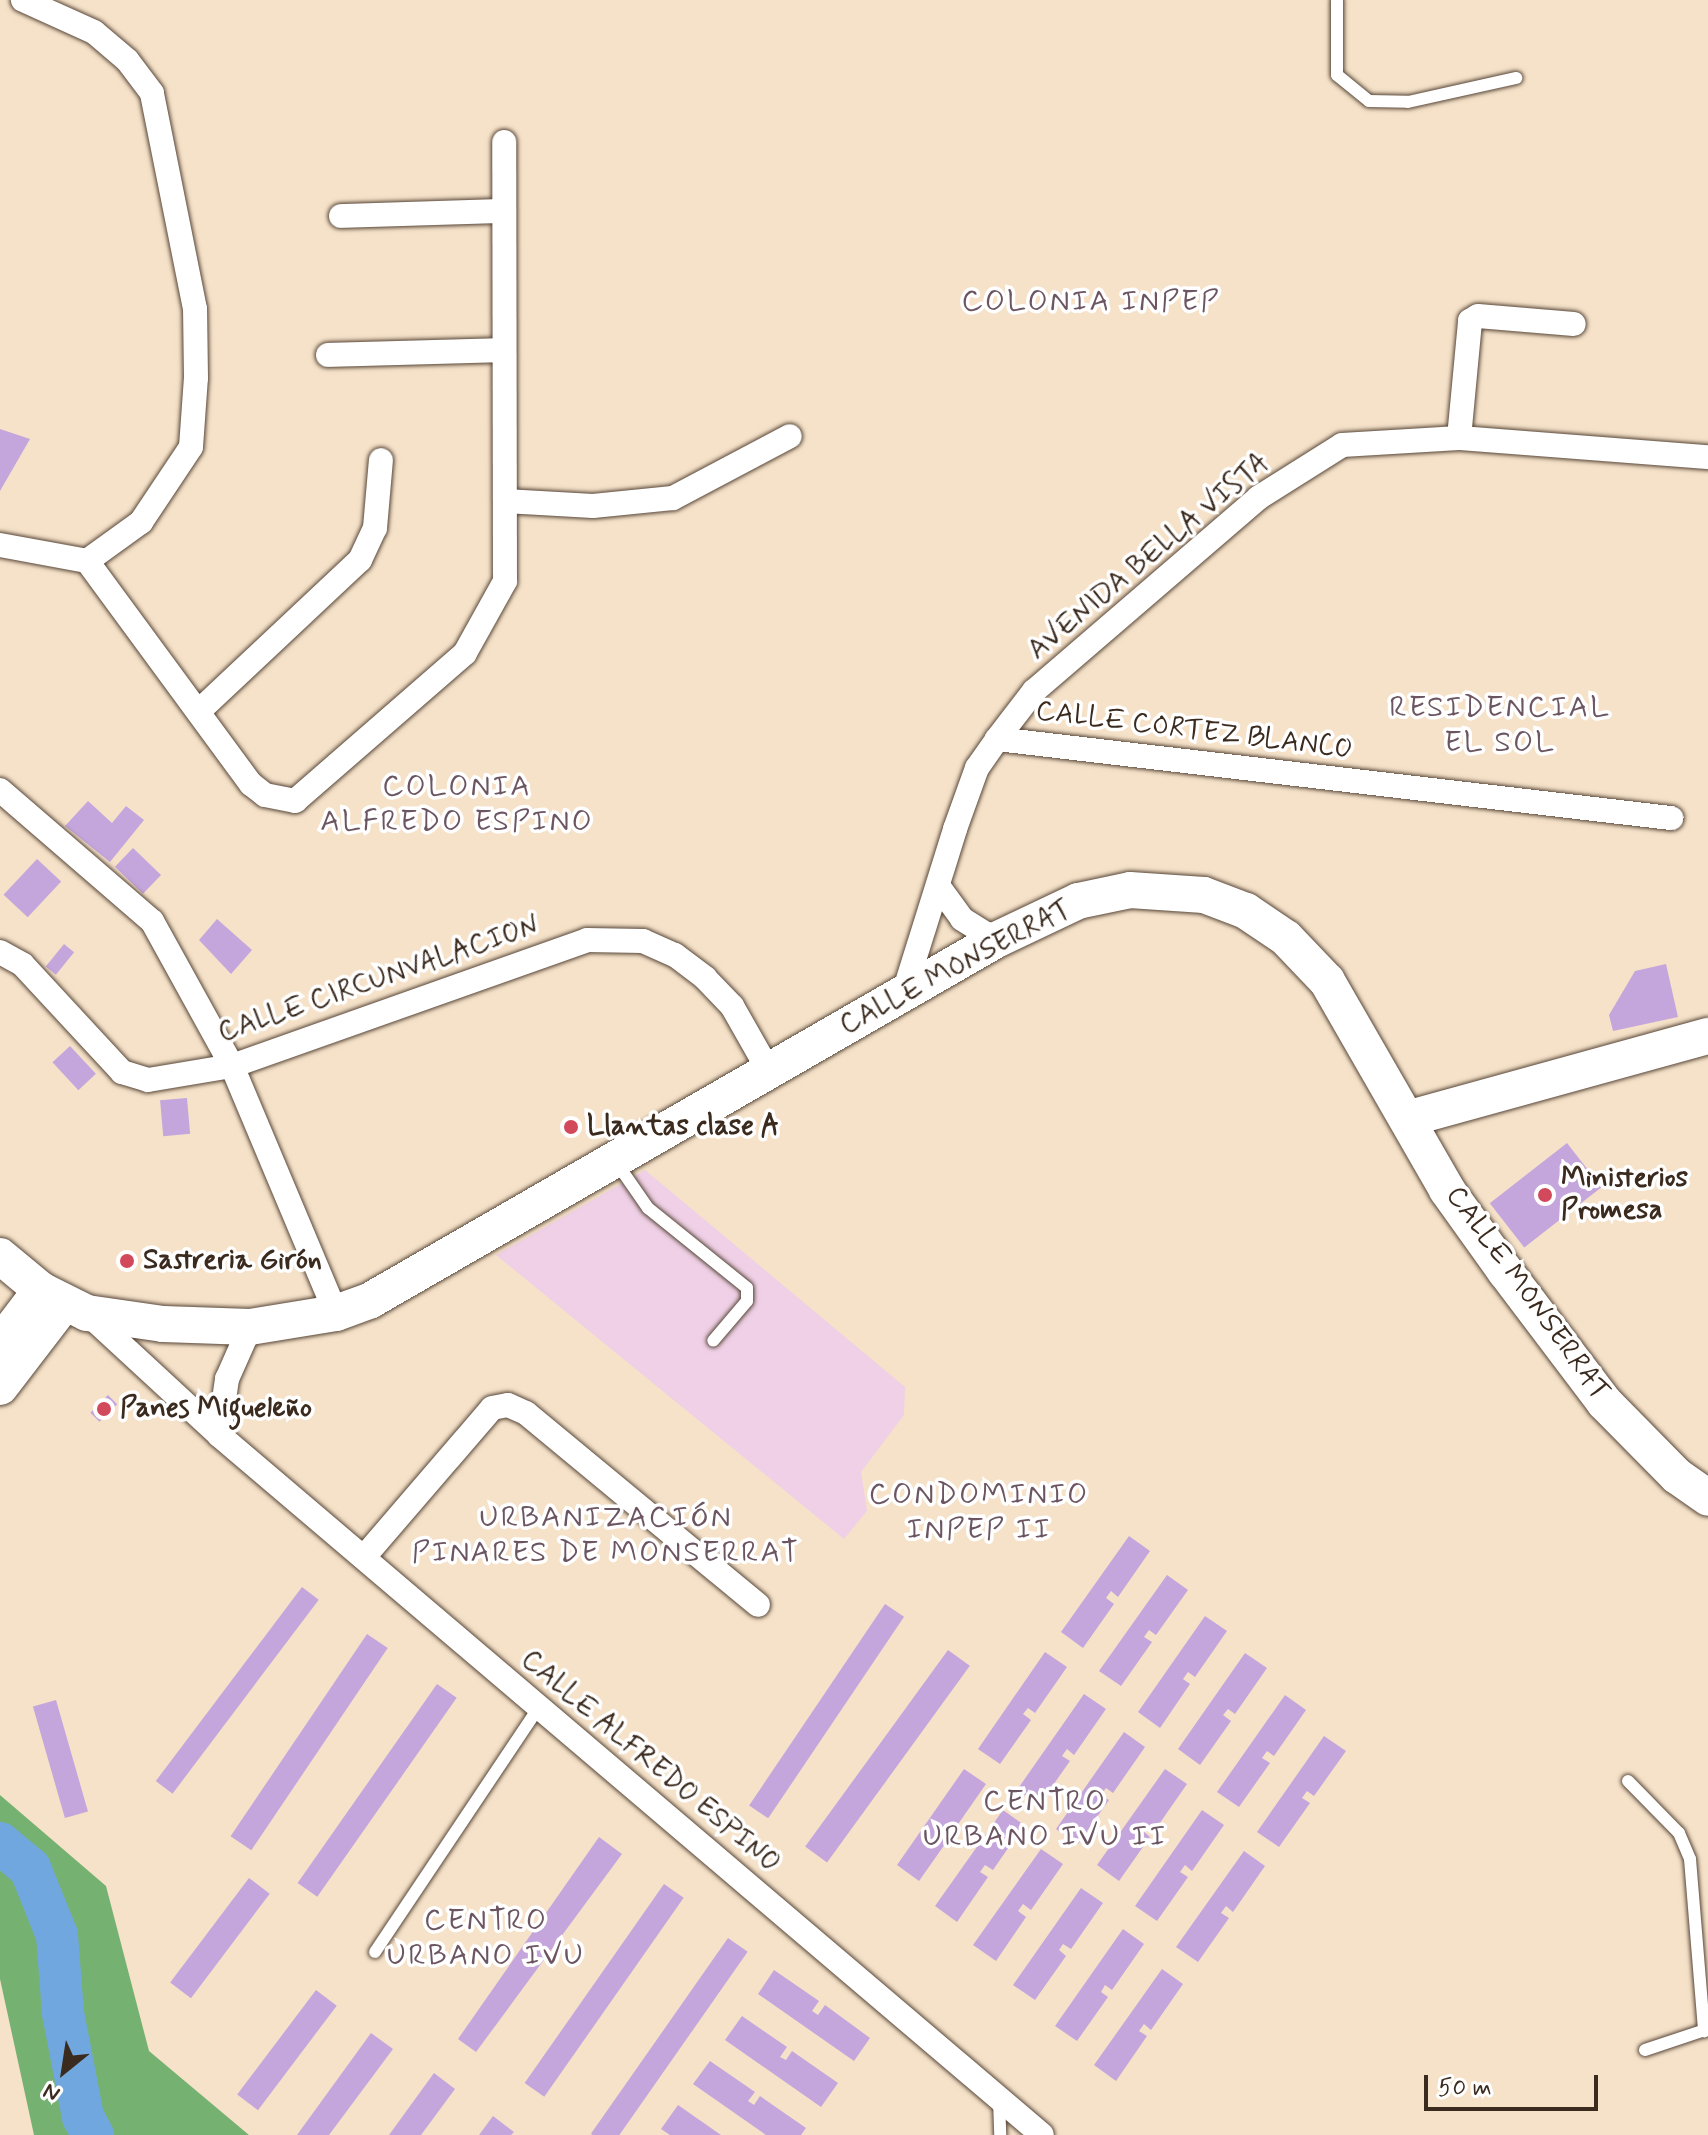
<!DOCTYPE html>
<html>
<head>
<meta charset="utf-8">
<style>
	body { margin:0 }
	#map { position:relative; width:1708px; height:2135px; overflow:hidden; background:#f6e2c9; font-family:Mynerve,sans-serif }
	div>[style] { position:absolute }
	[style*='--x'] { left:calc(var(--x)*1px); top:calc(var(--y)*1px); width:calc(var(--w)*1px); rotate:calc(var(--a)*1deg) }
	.built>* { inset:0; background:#efd0e6 }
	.forest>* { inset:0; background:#75b272 }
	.river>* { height:42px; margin:-21px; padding:0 21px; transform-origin:21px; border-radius:21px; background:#70a7de }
	.building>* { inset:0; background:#c4a6dd; transform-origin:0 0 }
	.roads { filter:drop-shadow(0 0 2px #574638) drop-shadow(0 0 2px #574638) }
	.lane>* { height:12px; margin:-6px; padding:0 6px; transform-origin:6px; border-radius:6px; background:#fff }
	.street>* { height:24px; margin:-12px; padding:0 12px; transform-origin:12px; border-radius:12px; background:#fff }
	.secondary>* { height:36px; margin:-18px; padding:0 18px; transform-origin:18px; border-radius:18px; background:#fff }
	.dots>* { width:22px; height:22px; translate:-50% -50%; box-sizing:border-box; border:4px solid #fff; border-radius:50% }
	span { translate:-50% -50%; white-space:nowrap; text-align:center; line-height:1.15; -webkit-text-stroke:7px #fff; paint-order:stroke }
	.street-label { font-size:28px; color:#3b2a1e }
	.poi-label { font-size:28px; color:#3b2a1e; font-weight:700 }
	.left { translate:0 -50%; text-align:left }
	.neighbourhood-label { font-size:30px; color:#6b5561; letter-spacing:2px }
	.north { position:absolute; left:24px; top:2031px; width:80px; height:80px; -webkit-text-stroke:6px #fff; paint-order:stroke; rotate:210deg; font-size:22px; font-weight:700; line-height:32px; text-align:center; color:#3b2a1e }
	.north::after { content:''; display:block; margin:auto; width:28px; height:36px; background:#3b2a1e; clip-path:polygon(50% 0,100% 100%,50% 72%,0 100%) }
	.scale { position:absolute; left:1424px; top:2075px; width:174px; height:36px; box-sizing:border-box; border:4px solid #3b2a1e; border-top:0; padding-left:10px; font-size:24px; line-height:28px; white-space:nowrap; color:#3b2a1e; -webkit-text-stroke:6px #fff; paint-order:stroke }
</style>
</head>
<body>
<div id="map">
	<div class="built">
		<i style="clip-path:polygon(645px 1170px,905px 1387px,904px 1415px,861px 1472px,867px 1511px,844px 1539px,496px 1255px)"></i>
	</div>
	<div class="forest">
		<i style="clip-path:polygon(0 1795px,106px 1886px,149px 2051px,249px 2135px,34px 2135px,0 1979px)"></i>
	</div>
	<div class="river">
		<i style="--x:0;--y:1843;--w:39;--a:40"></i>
		<i style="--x:30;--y:1868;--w:72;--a:68.1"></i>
		<i style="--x:57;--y:1935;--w:78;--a:85.6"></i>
		<i style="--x:63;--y:2013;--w:106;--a:79.1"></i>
		<i style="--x:83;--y:2117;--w:21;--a:61"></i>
	</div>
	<div class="building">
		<i style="clip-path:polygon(0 429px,30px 439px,0 491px)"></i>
		<i style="clip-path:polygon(88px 801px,112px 823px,126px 806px,144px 820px,110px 862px,65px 826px)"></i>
		<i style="left:133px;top:848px;width:39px;height:26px;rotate:44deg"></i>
		<i style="left:37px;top:859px;width:33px;height:49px;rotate:43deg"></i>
		<i style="clip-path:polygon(217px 919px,252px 950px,231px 974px,199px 940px)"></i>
		<i style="left:64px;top:944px;width:13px;height:29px;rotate:39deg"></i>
		<i style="clip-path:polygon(1666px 964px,1678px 1017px,1613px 1031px,1609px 1015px,1635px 971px)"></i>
		<i style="left:70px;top:1046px;width:38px;height:24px;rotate:47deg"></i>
		<i style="left:187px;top:1098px;width:36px;height:27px;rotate:85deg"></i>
		<i style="left:1567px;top:1143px;width:56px;height:98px;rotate:52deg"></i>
		<i style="left:108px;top:1395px;width:13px;height:25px;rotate:45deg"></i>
		<i style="clip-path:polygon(1129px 1536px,1150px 1551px,1118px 1597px,1111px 1591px,1106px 1598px,1114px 1604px,1083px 1648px,1061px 1632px)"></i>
		<i style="clip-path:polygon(1167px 1575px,1188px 1590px,1156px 1635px,1149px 1630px,1144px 1637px,1152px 1642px,1121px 1686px,1099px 1671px)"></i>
		<i style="left:302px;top:1587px;width:21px;height:243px;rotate:37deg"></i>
		<i style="left:885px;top:1604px;width:23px;height:243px;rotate:34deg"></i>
		<i style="clip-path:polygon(1205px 1616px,1227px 1631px,1195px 1677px,1188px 1672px,1183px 1679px,1190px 1684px,1160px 1728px,1138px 1712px)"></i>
		<i style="left:367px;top:1634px;width:25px;height:244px;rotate:34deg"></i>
		<i style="left:948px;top:1650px;width:27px;height:243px;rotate:36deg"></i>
		<i style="clip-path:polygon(1045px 1652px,1067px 1667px,1035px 1713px,1028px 1708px,1023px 1714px,1031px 1720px,1000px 1764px,978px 1749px)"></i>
		<i style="clip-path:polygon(1245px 1653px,1267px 1668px,1235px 1714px,1228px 1709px,1223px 1715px,1231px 1721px,1200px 1765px,1178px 1749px)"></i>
		<i style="left:437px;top:1684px;width:24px;height:243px;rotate:35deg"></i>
		<i style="clip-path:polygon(1084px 1694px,1106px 1709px,1074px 1755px,1067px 1749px,1062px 1756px,1070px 1761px,1039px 1805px,1017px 1790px)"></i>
		<i style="clip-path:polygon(1285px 1695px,1306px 1710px,1274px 1756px,1267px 1751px,1262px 1758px,1270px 1763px,1239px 1807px,1217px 1792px)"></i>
		<i style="left:56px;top:1700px;width:116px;height:24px;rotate:74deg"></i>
		<i style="clip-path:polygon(1124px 1732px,1145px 1747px,1113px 1793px,1106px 1788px,1101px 1795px,1109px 1800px,1078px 1844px,1056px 1829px)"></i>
		<i style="clip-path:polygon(1324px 1736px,1346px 1751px,1314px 1796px,1307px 1791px,1302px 1798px,1310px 1803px,1279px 1847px,1257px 1832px)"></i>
		<i style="clip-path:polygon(964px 1769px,986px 1784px,954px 1830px,947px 1825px,942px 1831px,950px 1837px,919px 1881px,897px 1865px)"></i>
		<i style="clip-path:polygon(1165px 1769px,1187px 1784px,1155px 1830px,1147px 1825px,1143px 1831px,1150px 1837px,1119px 1881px,1097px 1865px)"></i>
		<i style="clip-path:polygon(1003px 1810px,1024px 1825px,993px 1870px,985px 1865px,980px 1872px,988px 1877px,957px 1922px,935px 1906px)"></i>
		<i style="clip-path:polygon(1202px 1810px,1224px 1825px,1192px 1871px,1185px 1865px,1180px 1872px,1188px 1877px,1157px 1921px,1135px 1906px)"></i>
		<i style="clip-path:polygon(599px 1837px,622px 1854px,476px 2052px,458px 2039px)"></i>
		<i style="clip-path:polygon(1041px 1849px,1063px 1864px,1031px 1910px,1023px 1904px,1018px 1911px,1026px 1917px,996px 1961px,973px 1945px)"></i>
		<i style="clip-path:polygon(1244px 1851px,1265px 1866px,1233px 1912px,1226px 1906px,1221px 1913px,1229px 1918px,1198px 1962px,1176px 1947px)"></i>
		<i style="left:249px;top:1878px;width:26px;height:131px;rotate:37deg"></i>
		<i style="left:664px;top:1884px;width:24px;height:243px;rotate:35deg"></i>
		<i style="clip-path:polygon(1081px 1888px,1103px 1903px,1071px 1949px,1063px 1944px,1059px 1950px,1066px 1956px,1035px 2000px,1013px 1985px)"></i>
		<i style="clip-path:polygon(1123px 1929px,1144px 1944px,1112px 1990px,1105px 1985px,1101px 1992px,1108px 1997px,1077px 2041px,1055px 2026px)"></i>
		<i style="left:728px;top:1938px;width:24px;height:239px;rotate:35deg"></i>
		<i style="clip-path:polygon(1162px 1969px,1183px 1984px,1151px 2030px,1144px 2024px,1139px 2031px,1147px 2036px,1116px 2081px,1094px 2065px)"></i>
		<i style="clip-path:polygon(774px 1970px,819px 2001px,812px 2011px,818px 2015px,825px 2005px,870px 2038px,854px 2061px,758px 1994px)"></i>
		<i style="left:316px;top:1990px;width:26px;height:131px;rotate:37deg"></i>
		<i style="clip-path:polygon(742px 2016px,787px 2047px,780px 2057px,786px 2060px,792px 2051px,838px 2083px,821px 2107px,725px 2040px)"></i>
		<i style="clip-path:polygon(371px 2033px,393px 2049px,329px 2135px,297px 2135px)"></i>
		<i style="clip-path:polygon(710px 2061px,755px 2092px,748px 2101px,754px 2105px,760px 2096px,806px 2128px,801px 2135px,766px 2135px,693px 2084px)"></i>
		<i style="clip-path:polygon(434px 2073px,455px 2089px,421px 2135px,389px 2135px)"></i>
		<i style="clip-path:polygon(678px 2105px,721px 2135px,670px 2135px,661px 2129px)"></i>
		<i style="clip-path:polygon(493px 2116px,514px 2132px,511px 2135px,479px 2135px)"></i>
	</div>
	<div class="roads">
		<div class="lane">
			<i style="--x:1337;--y:0;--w:75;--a:90"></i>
			<i style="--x:1337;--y:75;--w:41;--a:39.1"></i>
			<i style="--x:1369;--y:101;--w:39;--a:1"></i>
			<i style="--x:1408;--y:102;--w:111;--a:-12.5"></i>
			<i style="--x:616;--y:1162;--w:56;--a:55.2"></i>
			<i style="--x:648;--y:1208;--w:127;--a:38.9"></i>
			<i style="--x:747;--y:1288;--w:13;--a:90"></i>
			<i style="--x:747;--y:1301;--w:52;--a:130.4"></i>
			<i style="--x:1628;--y:1781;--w:73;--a:45.6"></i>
			<i style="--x:1679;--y:1833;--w:28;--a:67"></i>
			<i style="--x:1690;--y:1859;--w:173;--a:85.3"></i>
			<i style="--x:375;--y:1952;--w:295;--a:-56.2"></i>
			<i style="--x:1645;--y:2050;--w:66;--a:-18.4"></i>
			<i style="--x:999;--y:2099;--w:36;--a:88"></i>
		</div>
		<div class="street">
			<i style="--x:341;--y:216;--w:163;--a:-1.8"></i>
			<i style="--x:328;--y:355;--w:176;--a:-1.6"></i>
			<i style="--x:1459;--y:438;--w:118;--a:-84.6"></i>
			<i style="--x:1470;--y:321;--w:9;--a:-32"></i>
			<i style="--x:1478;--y:316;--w:96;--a:4.8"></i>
			<i style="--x:505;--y:501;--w:88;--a:3.3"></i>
			<i style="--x:593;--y:506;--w:80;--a:-5.7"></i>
			<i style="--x:673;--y:498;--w:132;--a:-27.9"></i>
			<i style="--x:0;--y:545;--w:88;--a:10.4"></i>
			<i style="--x:87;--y:561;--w:67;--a:-35.8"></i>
			<i style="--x:141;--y:522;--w:90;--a:-56.3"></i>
			<i style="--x:191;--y:447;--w:69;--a:-85.9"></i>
			<i style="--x:196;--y:378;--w:69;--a:-90.8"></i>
			<i style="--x:195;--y:309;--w:220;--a:-101.3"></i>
			<i style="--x:152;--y:93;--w:41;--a:-127.1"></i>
			<i style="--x:127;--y:60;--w:43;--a:-139.7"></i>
			<i style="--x:94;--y:32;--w:78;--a:-155.7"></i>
			<i style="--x:87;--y:561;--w:277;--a:53.7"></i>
			<i style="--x:251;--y:784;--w:18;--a:38"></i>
			<i style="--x:265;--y:795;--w:31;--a:11"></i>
			<i style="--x:295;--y:801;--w:225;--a:-41"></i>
			<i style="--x:465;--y:653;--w:82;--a:-60.9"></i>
			<i style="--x:505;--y:581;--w:439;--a:-90.1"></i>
			<i style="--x:199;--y:711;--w:221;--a:-43.2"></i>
			<i style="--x:360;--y:560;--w:35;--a:-65"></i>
			<i style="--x:375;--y:528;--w:68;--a:-85"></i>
			<i style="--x:997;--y:739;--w:679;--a:6.69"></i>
			<i style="--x:0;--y:790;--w:201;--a:40.8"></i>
			<i style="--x:152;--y:921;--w:166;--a:61.1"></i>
			<i style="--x:232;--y:1066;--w:268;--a:67.2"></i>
			<i style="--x:939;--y:887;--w:39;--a:54"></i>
			<i style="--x:962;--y:919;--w:40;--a:32"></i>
			<i style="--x:0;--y:952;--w:26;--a:29"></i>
			<i style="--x:23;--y:965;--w:146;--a:47.2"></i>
			<i style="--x:122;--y:1072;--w:27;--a:17"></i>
			<i style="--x:148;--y:1080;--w:85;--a:-9.5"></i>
			<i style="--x:232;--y:1066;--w:377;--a:-19.5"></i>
			<i style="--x:587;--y:940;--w:56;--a:1"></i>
			<i style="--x:643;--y:941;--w:35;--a:24"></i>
			<i style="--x:675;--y:955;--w:38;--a:37"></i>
			<i style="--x:705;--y:978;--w:39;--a:46"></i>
			<i style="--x:732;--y:1006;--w:75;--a:60.4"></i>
			<i style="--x:905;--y:989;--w:168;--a:-72.6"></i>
			<i style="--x:955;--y:829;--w:65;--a:-70.2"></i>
			<i style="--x:977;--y:768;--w:35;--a:-55"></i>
			<i style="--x:997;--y:739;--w:61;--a:-52.4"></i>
			<i style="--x:1034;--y:691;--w:296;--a:-40.7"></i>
			<i style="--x:1258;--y:498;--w:99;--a:-32.2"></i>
			<i style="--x:1342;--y:445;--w:117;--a:-3.4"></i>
			<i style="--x:1459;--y:438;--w:250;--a:4.4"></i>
			<i style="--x:87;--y:1313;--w:180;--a:42.7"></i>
			<i style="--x:219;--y:1435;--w:1080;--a:40.38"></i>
			<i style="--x:219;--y:1435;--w:57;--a:-81.9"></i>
			<i style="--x:227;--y:1379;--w:57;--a:-66.1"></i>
			<i style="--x:364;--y:1557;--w:196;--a:-49.3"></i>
			<i style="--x:492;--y:1408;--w:16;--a:-11"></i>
			<i style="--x:508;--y:1405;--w:20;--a:24"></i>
			<i style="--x:526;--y:1413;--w:301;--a:39.6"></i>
		</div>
		<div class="secondary">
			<i style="--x:1410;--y:1118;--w:309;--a:-15.4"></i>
			<i style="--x:0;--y:1256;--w:53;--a:39.7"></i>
			<i style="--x:41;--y:1290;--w:51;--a:26.6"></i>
			<i style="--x:87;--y:1313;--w:77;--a:8.2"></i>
			<i style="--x:163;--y:1324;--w:87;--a:2"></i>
			<i style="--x:250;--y:1327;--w:87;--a:-9.2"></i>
			<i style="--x:336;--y:1313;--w:37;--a:-20"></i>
			<i style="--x:371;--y:1300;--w:721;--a:-29.94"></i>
			<i style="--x:996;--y:940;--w:91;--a:-25.4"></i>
			<i style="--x:1078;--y:901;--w:53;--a:-11.9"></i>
			<i style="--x:1130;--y:890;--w:74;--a:3.9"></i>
			<i style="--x:1204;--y:895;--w:45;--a:20.9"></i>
			<i style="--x:1246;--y:911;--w:48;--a:34"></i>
			<i style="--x:1286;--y:938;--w:59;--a:46.4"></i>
			<i style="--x:1327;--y:981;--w:241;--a:60.1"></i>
			<i style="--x:1447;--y:1190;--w:100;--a:54.4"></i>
			<i style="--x:1505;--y:1271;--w:164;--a:52.9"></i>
			<i style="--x:1604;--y:1402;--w:104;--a:45.4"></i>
			<i style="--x:1677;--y:1476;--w:38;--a:35"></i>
			<i style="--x:0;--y:1344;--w:68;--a:-52.8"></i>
			<i style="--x:0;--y:1387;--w:103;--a:-52.5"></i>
		</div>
	</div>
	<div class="dots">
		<i style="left:571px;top:1127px;background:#d1495b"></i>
		<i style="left:1545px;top:1195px;background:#d1495b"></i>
		<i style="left:127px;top:1261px;background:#d1495b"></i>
		<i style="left:104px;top:1409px;background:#d1495b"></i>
	</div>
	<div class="street-label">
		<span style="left:1149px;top:557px;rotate:-40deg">AVENIDA BELLA VISTA</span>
		<span style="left:1194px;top:731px;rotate:7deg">CALLE CORTEZ BLANCO</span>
		<span style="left:956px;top:968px;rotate:-28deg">CALLE MONSERRAT</span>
		<span style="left:379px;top:980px;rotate:-19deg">CALLE CIRCUNVALACION</span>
		<span style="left:1527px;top:1294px;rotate:54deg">CALLE MONSERRAT</span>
		<span style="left:650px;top:1762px;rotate:40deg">CALLE ALFREDO ESPINO</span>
	</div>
	<div class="poi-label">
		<span class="left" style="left:587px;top:1127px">Llantas clase A</span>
		<span class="left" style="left:1561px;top:1195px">Ministerios<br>Promesa</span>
		<span class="left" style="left:143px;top:1261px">Sastreria Girón</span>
		<span class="left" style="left:120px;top:1409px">Panes Migueleño</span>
	</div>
	<div class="neighbourhood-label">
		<span style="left:1091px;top:302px">COLONIA INPEP</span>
		<span style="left:1500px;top:725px">RESIDENCIAL<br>EL SOL</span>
		<span style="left:457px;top:804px">COLONIA<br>ALFREDO ESPINO</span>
		<span style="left:979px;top:1512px">CONDOMINIO<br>INPEP II</span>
		<span style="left:606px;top:1535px">URBANIZACIÓN<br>PINARES DE MONSERRAT</span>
		<span style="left:1045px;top:1819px">CENTRO<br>URBANO IVU II</span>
		<span style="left:486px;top:1938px">CENTRO<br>URBANO IVU</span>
	</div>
	<div class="north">N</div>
	<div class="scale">50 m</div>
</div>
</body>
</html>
